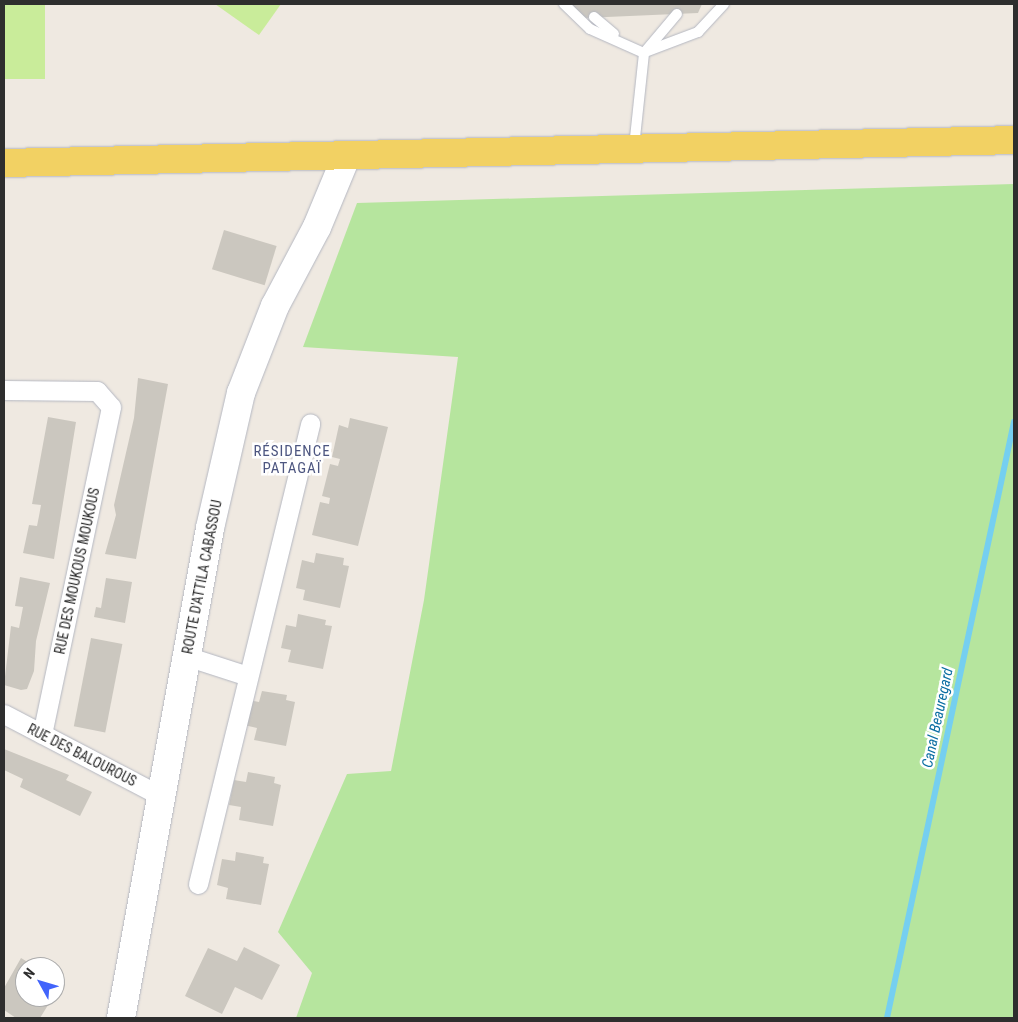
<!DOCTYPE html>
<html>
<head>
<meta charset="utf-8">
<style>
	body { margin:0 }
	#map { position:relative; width:1018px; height:1022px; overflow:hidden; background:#efe9e1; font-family:"Roboto Condensed",sans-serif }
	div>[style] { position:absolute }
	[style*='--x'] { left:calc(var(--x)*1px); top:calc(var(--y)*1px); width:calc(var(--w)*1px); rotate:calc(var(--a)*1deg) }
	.green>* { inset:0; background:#b6e59e }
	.pitch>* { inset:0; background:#c9ec9a; transform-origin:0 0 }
	.stream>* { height:5.5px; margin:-2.75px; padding:0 2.75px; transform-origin:2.75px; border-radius:2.75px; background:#75cff0 }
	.building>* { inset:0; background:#cbc7bf; transform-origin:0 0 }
	.roads { filter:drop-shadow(0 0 1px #b4b7c1) drop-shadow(0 0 1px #b4b7c1) }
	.service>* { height:10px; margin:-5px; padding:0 5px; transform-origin:5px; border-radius:5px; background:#fff }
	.minor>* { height:19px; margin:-9.5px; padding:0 9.5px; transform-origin:9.5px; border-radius:9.5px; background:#fff }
	.secondary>* { height:28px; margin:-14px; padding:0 14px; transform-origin:14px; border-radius:14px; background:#fff }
	.primary>* { height:28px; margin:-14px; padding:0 14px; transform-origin:14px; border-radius:14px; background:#f2d163 }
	span { translate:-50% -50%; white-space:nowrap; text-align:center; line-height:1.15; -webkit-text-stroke:5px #fff; paint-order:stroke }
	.street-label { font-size:14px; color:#2e2e2e }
	.neighbourhood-label { font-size:15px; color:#4d5680; letter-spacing:1px }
	.water-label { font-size:15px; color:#0d6fa3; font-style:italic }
	.frame { position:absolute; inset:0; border:5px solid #2e2e2e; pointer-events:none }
	.north { position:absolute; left:15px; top:957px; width:50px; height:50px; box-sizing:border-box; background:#fff; border:1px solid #ababab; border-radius:50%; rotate:309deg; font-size:14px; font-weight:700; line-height:20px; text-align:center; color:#2e2e2e }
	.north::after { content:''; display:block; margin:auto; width:18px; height:22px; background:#4264fb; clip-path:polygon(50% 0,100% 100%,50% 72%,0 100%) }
</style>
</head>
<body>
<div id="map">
	<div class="green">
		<i style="clip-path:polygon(1014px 184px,1014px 1018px,296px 1018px,312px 973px,278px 932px,347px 774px,391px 771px,424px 600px,458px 357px,303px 347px,357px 203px)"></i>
	</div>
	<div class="pitch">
		<i style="left:4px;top:4px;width:41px;height:75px"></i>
		<i style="clip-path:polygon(215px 4px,281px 4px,259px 35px)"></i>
	</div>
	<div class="stream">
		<i style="--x:887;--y:1018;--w:609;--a:-77.97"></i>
	</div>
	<div class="building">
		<i style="clip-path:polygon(571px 4px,702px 4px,698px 13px,584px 18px)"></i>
		<i style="left:224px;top:230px;width:55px;height:41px;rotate:17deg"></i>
		<i style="clip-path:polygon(138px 378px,168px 384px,136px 559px,105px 554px,116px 515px,114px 505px,134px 418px)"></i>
		<i style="clip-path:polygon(48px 417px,76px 422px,54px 559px,23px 553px,29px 525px,37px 526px,39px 516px,41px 505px,32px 504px)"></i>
		<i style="clip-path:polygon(350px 418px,388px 427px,358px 546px,312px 535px,320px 502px,329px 504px,330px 498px,322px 496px,330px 464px,338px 466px,340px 459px,332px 457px,339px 425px,348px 428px)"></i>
		<i style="clip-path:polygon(316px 553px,344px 558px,343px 565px,349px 566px,340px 608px,303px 600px,305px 590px,296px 588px,302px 560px,314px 563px)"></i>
		<i style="clip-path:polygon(20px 577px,50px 583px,36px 641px,34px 671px,27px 689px,21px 690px,4px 685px,11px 626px,19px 628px,23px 607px,15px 606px)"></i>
		<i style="clip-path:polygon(106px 578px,132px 582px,125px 623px,94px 617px,96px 607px,101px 608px)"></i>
		<i style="clip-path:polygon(298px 614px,326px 620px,325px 625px,332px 626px,323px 669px,288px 662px,291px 650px,281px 648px,286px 625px,296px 627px)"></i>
		<i style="left:91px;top:638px;width:32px;height:90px;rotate:11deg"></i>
		<i style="clip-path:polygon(262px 691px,287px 695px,286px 700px,295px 702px,286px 746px,254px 740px,257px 728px,244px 725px,249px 700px,259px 702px)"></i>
		<i style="clip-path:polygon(4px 749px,69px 775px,66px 780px,92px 792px,80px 816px,20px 787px,23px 779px,4px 770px)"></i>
		<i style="clip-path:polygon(248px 772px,275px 777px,274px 783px,281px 785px,273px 826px,239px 820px,241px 807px,229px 805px,234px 780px,246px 782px)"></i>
		<i style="clip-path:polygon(236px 852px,264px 857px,263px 863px,269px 864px,261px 905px,226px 899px,228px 888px,217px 885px,222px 859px,235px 861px)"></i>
		<i style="clip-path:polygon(244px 947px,280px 965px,262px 1000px,235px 987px,222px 1014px,185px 996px,208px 948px,237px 961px)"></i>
		<i style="clip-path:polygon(21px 958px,36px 967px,25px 967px,25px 997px,53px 997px,40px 1018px,16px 1018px,4px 1010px,4px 988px)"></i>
		<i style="clip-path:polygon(55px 978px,62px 982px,55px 994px)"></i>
	</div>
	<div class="roads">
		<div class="service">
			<i style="--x:564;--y:4;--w:36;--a:44"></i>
			<i style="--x:590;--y:29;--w:59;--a:24"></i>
			<i style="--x:594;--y:17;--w:26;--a:40"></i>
			<i style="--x:645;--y:52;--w:57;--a:-20.7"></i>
			<i style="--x:698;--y:32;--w:38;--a:-47"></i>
			<i style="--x:634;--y:147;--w:95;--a:-83.9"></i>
			<i style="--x:644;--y:53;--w:51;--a:-49.8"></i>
		</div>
		<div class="minor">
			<i style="--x:4;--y:390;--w:93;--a:0.6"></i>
			<i style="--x:97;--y:391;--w:21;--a:49"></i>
			<i style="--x:111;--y:407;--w:334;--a:101.9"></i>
			<i style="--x:186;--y:656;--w:65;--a:17.9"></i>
			<i style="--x:4;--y:714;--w:177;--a:27.6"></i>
			<i style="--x:198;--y:884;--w:474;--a:-76.3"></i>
		</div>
		<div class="secondary">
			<i style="--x:121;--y:1018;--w:498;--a:-79.7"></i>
			<i style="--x:210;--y:528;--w:139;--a:-77.1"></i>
			<i style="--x:241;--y:393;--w:93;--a:-68.7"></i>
			<i style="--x:275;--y:306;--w:89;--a:-62"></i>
			<i style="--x:317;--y:227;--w:78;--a:-67.4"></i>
		</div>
		<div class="primary">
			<i style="--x:4;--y:163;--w:1010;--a:-1.3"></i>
		</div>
	</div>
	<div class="street-label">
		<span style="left:77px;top:571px;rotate:-78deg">RUE DES MOUKOUS MOUKOUS</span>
		<span style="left:202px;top:577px;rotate:-79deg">ROUTE D'ATTILA CABASSOU</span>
		<span style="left:82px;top:755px;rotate:27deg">RUE DES BALOUROUS</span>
	</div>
	<div class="neighbourhood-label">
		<span style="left:292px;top:460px">RÉSIDENCE<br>PATAGAÏ</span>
	</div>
	<div class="water-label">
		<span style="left:938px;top:718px;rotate:-78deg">Canal Beauregard</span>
	</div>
	<div class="frame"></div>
	<div class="north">N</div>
</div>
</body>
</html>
